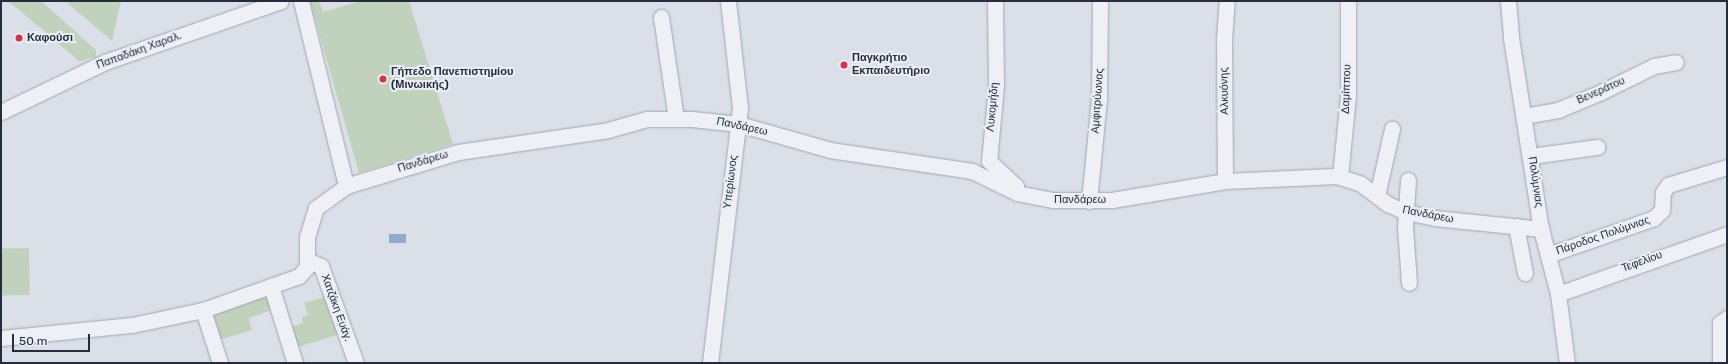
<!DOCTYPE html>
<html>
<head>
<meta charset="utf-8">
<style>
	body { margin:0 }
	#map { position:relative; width:1728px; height:364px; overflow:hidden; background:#dbdfe7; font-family:Rubik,sans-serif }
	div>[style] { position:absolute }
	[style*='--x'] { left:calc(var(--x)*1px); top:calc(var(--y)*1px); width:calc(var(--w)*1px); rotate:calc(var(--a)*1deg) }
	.green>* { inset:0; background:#c0d2bb; transform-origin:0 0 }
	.water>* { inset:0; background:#92abcb; transform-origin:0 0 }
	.roads { filter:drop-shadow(0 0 1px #a0a6b1) drop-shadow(0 0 1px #a0a6b1) }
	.minor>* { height:15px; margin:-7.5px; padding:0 7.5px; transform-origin:7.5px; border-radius:7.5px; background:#eef0f5 }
	.dots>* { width:11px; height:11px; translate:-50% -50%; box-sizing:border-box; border:2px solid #eaeef5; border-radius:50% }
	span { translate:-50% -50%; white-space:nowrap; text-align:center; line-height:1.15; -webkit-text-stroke:4px #eaeef5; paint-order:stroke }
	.poi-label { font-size:11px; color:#242c3e; font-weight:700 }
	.left { translate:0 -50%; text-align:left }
	.street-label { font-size:11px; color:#242c3e }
	.frame { position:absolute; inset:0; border:2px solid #242c3e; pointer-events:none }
	.scale { position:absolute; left:12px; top:334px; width:78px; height:18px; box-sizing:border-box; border:2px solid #242c3e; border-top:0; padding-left:5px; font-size:12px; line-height:14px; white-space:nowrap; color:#242c3e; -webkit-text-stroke:3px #eaeef5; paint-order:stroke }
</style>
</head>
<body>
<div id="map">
	<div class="green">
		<i style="clip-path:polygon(4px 1px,41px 1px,96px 50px,96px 57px,79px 61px,12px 4px)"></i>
		<i style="clip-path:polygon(65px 1px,121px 1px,112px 41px)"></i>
		<i style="clip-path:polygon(310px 1px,319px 1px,323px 12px,361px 1px,409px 1px,453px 144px,359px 173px)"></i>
		<i style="left:29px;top:248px;width:47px;height:28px;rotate:89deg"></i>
		<i style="clip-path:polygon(269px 291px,275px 309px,249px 318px,252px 330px,219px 340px,210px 312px)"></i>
		<i style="clip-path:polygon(328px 296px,340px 334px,295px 348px,288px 328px,303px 323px,302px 317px,308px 315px,304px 303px)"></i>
	</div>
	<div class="water">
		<i style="left:406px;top:234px;width:9px;height:17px;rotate:90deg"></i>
	</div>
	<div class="roads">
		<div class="minor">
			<i style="--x:301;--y:1;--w:190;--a:76.3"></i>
			<i style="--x:995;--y:1;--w:85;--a:89.3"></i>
			<i style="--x:996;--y:86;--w:75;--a:95.3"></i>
			<i style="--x:989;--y:161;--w:37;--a:43"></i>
			<i style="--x:1508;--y:1;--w:37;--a:85"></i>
			<i style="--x:1511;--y:38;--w:193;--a:81.1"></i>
			<i style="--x:1541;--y:229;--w:67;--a:75.3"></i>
			<i style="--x:1558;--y:294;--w:70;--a:82.6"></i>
			<i style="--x:661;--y:17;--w:102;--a:81.6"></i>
			<i style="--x:1;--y:112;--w:115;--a:-25.7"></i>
			<i style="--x:105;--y:62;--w:186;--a:-19.1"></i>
			<i style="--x:1524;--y:116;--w:35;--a:-10"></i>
			<i style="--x:1558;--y:110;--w:47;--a:-22.7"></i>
			<i style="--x:1601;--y:92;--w:59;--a:-26.1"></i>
			<i style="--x:1654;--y:66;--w:22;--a:-10"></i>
			<i style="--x:1531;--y:156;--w:67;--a:-7.8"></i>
			<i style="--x:1340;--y:177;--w:81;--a:-84.4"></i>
			<i style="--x:1348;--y:96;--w:95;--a:-90"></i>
			<i style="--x:1408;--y:180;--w:47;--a:93.7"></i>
			<i style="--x:1405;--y:227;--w:56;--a:85.9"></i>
			<i style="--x:1225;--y:181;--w:141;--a:-90.4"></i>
			<i style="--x:1224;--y:40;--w:39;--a:-86"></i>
			<i style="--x:1377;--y:196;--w:69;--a:-77.4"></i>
			<i style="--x:1089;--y:201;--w:102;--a:-84.4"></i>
			<i style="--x:1099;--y:99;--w:98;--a:-89.4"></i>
			<i style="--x:1516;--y:226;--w:48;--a:79.2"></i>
			<i style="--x:1548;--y:255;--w:112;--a:-19.2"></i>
			<i style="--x:1654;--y:218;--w:11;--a:-45"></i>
			<i style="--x:1662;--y:210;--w:18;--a:-87"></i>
			<i style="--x:1663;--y:192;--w:9;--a:-54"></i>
			<i style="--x:1668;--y:185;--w:62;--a:-17"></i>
			<i style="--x:309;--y:261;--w:13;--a:23"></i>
			<i style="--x:321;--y:266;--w:103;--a:70.2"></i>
			<i style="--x:271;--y:286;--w:81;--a:72.7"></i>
			<i style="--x:1558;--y:294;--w:179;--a:-19.5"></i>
			<i style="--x:203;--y:310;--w:56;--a:72.2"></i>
			<i style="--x:1;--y:338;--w:132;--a:-5.7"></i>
			<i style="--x:132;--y:325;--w:73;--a:-11.9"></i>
			<i style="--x:203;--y:310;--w:102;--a:-19.5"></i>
			<i style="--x:299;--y:276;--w:12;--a:-48"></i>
			<i style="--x:307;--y:267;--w:30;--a:-90"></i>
			<i style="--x:307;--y:237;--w:30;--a:-73"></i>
			<i style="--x:316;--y:208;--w:37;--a:-36"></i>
			<i style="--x:346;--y:186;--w:117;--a:-16.9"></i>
			<i style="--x:458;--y:152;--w:152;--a:-8.3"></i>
			<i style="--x:608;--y:130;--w:41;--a:-15.8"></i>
			<i style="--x:647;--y:119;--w:45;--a:0"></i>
			<i style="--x:692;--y:119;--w:47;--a:6.1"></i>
			<i style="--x:739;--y:124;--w:95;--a:15.9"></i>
			<i style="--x:830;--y:150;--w:144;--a:8.4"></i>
			<i style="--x:972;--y:171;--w:50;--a:26.1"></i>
			<i style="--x:1017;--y:193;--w:37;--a:11"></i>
			<i style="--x:1053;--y:200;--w:59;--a:0"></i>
			<i style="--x:1112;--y:200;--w:115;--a:-9.5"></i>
			<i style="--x:1225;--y:181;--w:112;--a:-2.6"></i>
			<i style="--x:1337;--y:176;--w:25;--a:18"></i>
			<i style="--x:1361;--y:184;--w:34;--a:37"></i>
			<i style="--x:1388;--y:204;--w:19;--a:25"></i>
			<i style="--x:1405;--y:212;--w:31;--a:11"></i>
			<i style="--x:1435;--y:218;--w:107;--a:5.9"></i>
			<i style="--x:710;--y:363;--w:257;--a:-83.3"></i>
			<i style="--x:740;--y:108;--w:108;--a:-96.4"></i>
			<i style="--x:1720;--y:363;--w:40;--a:-90"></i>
			<i style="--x:1720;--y:323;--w:9;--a:-36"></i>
		</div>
	</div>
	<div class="dots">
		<i style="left:19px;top:38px;background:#d93344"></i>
		<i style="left:844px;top:65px;background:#d93344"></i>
		<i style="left:383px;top:79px;background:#d93344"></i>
	</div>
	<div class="poi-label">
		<span class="left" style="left:27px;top:38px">Καφούσι</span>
		<span class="left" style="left:852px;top:65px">Παγκρήτιο<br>Εκπαιδευτήριο</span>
		<span class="left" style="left:391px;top:79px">Γήπεδο Πανεπιστημίου<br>(Μινωικής)</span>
	</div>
	<div class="street-label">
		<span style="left:139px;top:51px;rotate:-20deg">Παπαδάκη Χαραλ.</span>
		<span style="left:1347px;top:89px;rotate:-88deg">Δαμίππου</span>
		<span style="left:1225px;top:91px;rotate:-91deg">Αλκυόνης</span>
		<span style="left:1601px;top:91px;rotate:-24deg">Βενεράτου</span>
		<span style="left:1098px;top:101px;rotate:-86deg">Αμφιτρύωνος</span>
		<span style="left:993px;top:107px;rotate:-85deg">Λυκομήδη</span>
		<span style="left:742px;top:127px;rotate:12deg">Πανδάρεω</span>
		<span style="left:423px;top:162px;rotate:-17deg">Πανδάρεω</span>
		<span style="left:731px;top:182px;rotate:-83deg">Υπερίωνος</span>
		<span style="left:1535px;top:182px;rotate:82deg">Πολύμνιας</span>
		<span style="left:1080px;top:200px">Πανδάρεω</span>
		<span style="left:1428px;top:215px;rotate:11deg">Πανδάρεω</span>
		<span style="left:1603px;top:236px;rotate:-19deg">Πάροδος Πολύμνιας</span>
		<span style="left:1642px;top:262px;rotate:-20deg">Τεφελίου</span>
		<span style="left:336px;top:308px;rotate:70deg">Χατζάκη Ευάγ.</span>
	</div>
	<div class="frame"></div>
	<div class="scale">50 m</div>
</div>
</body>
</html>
